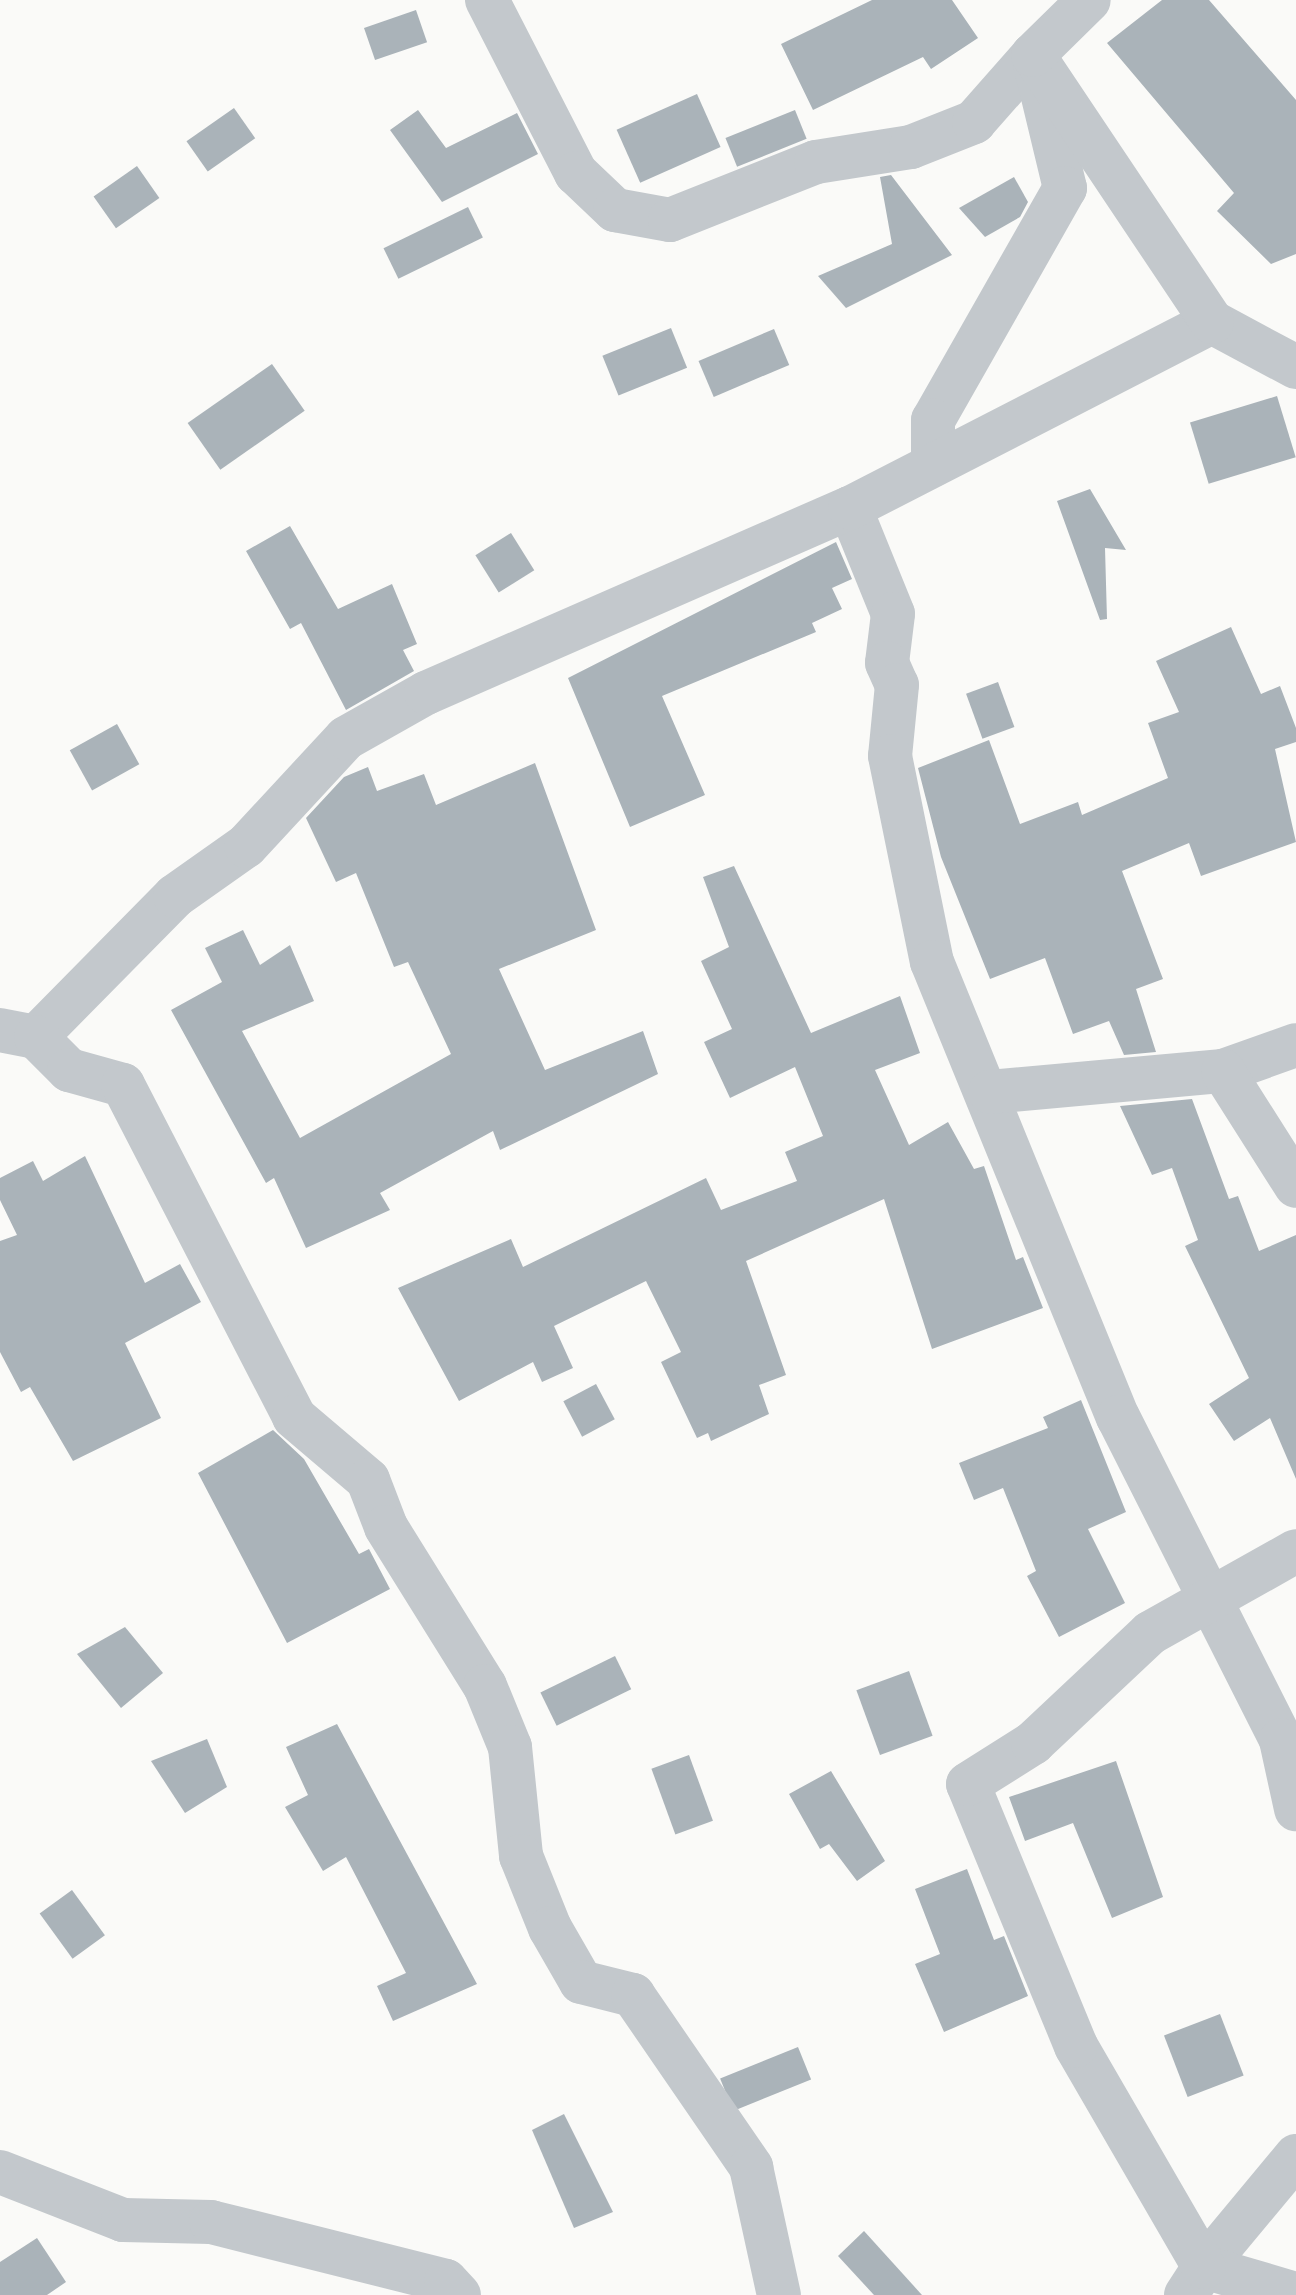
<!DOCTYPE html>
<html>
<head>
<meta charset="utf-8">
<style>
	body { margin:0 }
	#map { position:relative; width:1296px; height:2295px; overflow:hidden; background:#fafaf8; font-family:Raleway,sans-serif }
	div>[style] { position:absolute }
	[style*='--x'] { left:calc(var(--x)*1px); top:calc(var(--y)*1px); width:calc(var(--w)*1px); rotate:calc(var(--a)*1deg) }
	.building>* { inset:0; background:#aab3b9; transform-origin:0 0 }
	.minor>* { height:44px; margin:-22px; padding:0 22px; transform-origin:22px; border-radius:22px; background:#c3c8cc }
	span { translate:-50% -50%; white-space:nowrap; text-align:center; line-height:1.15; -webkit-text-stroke:8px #fff; paint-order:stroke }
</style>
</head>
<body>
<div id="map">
	<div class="building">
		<i style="clip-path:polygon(872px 0,952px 0,978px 38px,931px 69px,923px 57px,813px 110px,781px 44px)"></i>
		<i style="clip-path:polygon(1162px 0,1209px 0,1296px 100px,1296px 254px,1271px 264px,1217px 211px,1234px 193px,1107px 43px)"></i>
		<i style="left:416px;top:10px;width:34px;height:55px;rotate:71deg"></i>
		<i style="left:697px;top:94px;width:58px;height:88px;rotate:66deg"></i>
		<i style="left:234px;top:108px;width:37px;height:58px;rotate:55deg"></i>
		<i style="clip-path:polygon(418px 110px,446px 148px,517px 113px,538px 154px,442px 202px,390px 130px)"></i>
		<i style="left:795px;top:110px;width:31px;height:75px;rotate:68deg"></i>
		<i style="left:137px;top:166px;width:39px;height:53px;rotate:55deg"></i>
		<i style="clip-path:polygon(891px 175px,952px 255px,846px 308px,818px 276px,892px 244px,880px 177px)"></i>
		<i style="clip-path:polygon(1014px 177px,1028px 202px,1020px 217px,985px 237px,959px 208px)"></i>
		<i style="left:468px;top:207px;width:34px;height:94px;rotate:64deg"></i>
		<i style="left:671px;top:328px;width:43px;height:74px;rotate:68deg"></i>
		<i style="left:774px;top:329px;width:39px;height:82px;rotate:67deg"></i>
		<i style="left:272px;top:364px;width:57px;height:103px;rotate:55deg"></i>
		<i style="left:1277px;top:396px;width:64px;height:91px;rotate:73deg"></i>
		<i style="clip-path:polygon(1090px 489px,1126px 550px,1105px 548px,1107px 619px,1100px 620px,1057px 501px)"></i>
		<i style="clip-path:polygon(290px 526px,338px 609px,392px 584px,417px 644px,403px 650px,414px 671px,346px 710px,301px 623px,290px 629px,246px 551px)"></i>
		<i style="left:511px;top:533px;width:44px;height:42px;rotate:58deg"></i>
		<i style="clip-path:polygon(836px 542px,852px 579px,832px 588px,842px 609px,812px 623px,816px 632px,662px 696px,705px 795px,630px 827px,568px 678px)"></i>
		<i style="clip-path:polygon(1231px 627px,1261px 694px,1280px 686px,1296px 728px,1296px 742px,1275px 749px,1296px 842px,1201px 876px,1189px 843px,1122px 871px,1163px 979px,1136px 989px,1156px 1052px,1124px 1055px,1109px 1021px,1073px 1034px,1045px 958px,990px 979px,941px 857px,918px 768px,989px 740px,1020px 824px,1078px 802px,1082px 815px,1168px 778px,1148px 723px,1179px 712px,1156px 661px)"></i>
		<i style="left:998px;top:682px;width:48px;height:34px;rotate:70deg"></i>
		<i style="left:117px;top:724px;width:46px;height:54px;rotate:61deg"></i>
		<i style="clip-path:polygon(535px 763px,596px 930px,499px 969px,545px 1070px,643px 1031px,658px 1074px,500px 1150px,493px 1131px,380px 1193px,390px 1210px,306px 1248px,274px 1178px,266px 1183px,171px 1010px,222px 982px,205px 948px,243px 930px,260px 965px,290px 945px,314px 1001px,242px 1031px,300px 1138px,451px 1054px,408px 962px,394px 967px,356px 873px,336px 882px,306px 818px,344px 777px,368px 767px,377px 791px,424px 774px,436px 805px)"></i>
		<i style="clip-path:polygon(734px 866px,811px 1033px,900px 996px,920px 1053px,875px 1070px,909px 1145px,948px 1122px,974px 1169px,984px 1166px,1016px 1260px,1023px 1257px,1043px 1308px,932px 1349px,884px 1199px,746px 1261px,786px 1375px,759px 1385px,769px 1414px,711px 1441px,708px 1433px,697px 1438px,661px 1362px,681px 1352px,646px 1281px,554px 1326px,573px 1368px,542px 1382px,533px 1362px,459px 1401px,398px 1288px,511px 1239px,523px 1267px,706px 1178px,721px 1210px,797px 1181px,785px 1152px,823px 1136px,795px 1067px,730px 1098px,704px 1042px,732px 1029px,701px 961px,729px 947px,703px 877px)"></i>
		<i style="clip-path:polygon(1192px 1099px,1229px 1199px,1238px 1196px,1259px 1251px,1296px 1235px,1296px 1479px,1270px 1418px,1234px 1441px,1209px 1404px,1249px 1378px,1185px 1246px,1198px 1240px,1172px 1168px,1152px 1175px,1120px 1106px)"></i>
		<i style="clip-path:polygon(85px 1156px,145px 1283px,180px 1264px,201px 1302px,125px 1343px,161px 1418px,73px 1461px,30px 1387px,21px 1392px,0 1352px,0 1241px,17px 1235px,0 1200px,0 1178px,33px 1161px,43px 1181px)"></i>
		<i style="left:596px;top:1384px;width:40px;height:37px;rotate:62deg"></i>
		<i style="clip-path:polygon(1081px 1400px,1126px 1512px,1088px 1529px,1125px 1603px,1059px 1637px,1027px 1576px,1036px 1571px,1003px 1488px,974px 1500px,959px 1463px,1048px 1428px,1043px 1417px)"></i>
		<i style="clip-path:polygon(273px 1430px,304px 1459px,359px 1554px,369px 1549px,390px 1589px,287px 1643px,198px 1473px)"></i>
		<i style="clip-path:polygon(125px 1627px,163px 1673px,121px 1708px,77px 1654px)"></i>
		<i style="left:615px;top:1656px;width:37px;height:83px;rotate:64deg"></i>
		<i style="left:909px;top:1671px;width:69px;height:56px;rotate:70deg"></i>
		<i style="clip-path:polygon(337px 1724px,477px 1984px,393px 2021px,377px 1986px,406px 1973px,346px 1857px,323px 1871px,285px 1807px,308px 1795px,286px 1747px)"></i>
		<i style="clip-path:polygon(207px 1739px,227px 1787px,185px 1813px,151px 1761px)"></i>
		<i style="left:689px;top:1755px;width:70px;height:40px;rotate:70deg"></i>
		<i style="clip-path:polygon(1116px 1761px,1163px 1897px,1112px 1918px,1073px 1823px,1025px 1841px,1009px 1797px)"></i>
		<i style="clip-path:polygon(831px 1771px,885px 1861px,857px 1881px,829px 1844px,820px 1849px,789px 1794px)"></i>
		<i style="clip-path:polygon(967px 1869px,994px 1940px,1004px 1936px,1028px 1996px,944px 2032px,915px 1964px,940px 1954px,915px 1889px)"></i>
		<i style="left:72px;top:1890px;width:56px;height:40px;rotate:54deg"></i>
		<i style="left:1220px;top:2014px;width:66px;height:60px;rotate:69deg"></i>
		<i style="left:798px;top:2047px;width:35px;height:84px;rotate:68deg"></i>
		<i style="clip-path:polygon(564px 2114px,613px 2212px,574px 2228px,532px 2130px)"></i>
		<i style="clip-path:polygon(864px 2231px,922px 2295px,874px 2295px,838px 2256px)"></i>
		<i style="clip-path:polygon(37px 2238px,66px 2282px,47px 2295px,0 2295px,0 2262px)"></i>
	</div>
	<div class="minor">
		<i style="--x:487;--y:0;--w:195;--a:62.8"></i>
		<i style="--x:576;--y:173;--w:54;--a:43.5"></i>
		<i style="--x:615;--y:210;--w:56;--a:10.3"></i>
		<i style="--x:670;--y:220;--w:157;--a:-21.7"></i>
		<i style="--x:816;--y:162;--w:96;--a:-9"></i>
		<i style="--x:911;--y:147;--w:68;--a:-21.6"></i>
		<i style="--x:974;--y:122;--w:89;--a:-48.6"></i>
		<i style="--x:1033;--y:55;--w:137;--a:76.5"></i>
		<i style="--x:1065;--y:188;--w:267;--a:119.6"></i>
		<i style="--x:933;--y:420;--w:45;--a:90"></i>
		<i style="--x:1212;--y:322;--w:95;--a:28.2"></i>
		<i style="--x:850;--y:508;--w:114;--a:67.9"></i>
		<i style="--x:893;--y:614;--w:49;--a:97"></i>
		<i style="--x:887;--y:663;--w:24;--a:66"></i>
		<i style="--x:897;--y:685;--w:71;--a:95.6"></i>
		<i style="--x:890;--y:756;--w:210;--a:78.5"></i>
		<i style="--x:932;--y:962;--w:492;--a:67.8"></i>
		<i style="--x:1118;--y:1417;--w:362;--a:63.2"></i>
		<i style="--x:1281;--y:1740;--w:71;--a:77.7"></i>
		<i style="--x:0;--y:1030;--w:37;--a:11"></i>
		<i style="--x:36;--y:1037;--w:198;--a:-45.4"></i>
		<i style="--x:175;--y:896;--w:87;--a:-35.2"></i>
		<i style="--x:246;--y:846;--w:147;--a:-47.2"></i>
		<i style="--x:346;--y:738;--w:92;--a:-29.4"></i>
		<i style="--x:426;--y:693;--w:463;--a:-23.6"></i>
		<i style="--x:850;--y:508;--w:407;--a:-27.2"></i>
		<i style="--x:1212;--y:322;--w:321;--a:-123.8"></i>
		<i style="--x:1033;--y:55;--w:78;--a:-44.5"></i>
		<i style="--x:36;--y:1037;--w:47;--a:45"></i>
		<i style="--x:69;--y:1070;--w:56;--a:15.5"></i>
		<i style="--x:123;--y:1085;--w:373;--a:62.7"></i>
		<i style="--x:294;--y:1417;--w:97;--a:40.4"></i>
		<i style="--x:368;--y:1480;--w:50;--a:69"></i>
		<i style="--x:386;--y:1527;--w:187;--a:58.1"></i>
		<i style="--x:485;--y:1686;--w:66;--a:67.7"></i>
		<i style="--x:510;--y:1747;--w:110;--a:84.2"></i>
		<i style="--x:521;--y:1856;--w:78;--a:68.1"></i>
		<i style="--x:550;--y:1928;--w:62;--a:60.1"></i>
		<i style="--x:581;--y:1982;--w:54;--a:14"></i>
		<i style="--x:633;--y:1995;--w:209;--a:55.5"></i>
		<i style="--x:751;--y:2167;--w:131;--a:77.7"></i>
		<i style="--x:1223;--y:1071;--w:77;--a:-19.6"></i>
		<i style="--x:990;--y:1092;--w:234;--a:-5.2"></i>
		<i style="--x:1223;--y:1071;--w:136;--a:57.6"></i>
		<i style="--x:1296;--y:2156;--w:144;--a:129.7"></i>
		<i style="--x:1204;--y:2267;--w:96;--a:16.4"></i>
		<i style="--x:0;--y:2172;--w:132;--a:21.3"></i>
		<i style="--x:123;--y:2220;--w:88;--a:1.3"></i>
		<i style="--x:211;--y:2222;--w:242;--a:14.1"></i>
		<i style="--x:446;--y:2281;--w:19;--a:47"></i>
		<i style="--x:1186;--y:2295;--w:33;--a:-57"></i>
		<i style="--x:1204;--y:2267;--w:255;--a:-120.1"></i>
		<i style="--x:1076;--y:2046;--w:283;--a:-112.4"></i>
		<i style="--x:968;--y:1784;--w:77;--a:-32.2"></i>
		<i style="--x:1033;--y:1743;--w:161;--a:-43.2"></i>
		<i style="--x:1150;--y:1633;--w:167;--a:-29.3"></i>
	</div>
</div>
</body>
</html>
